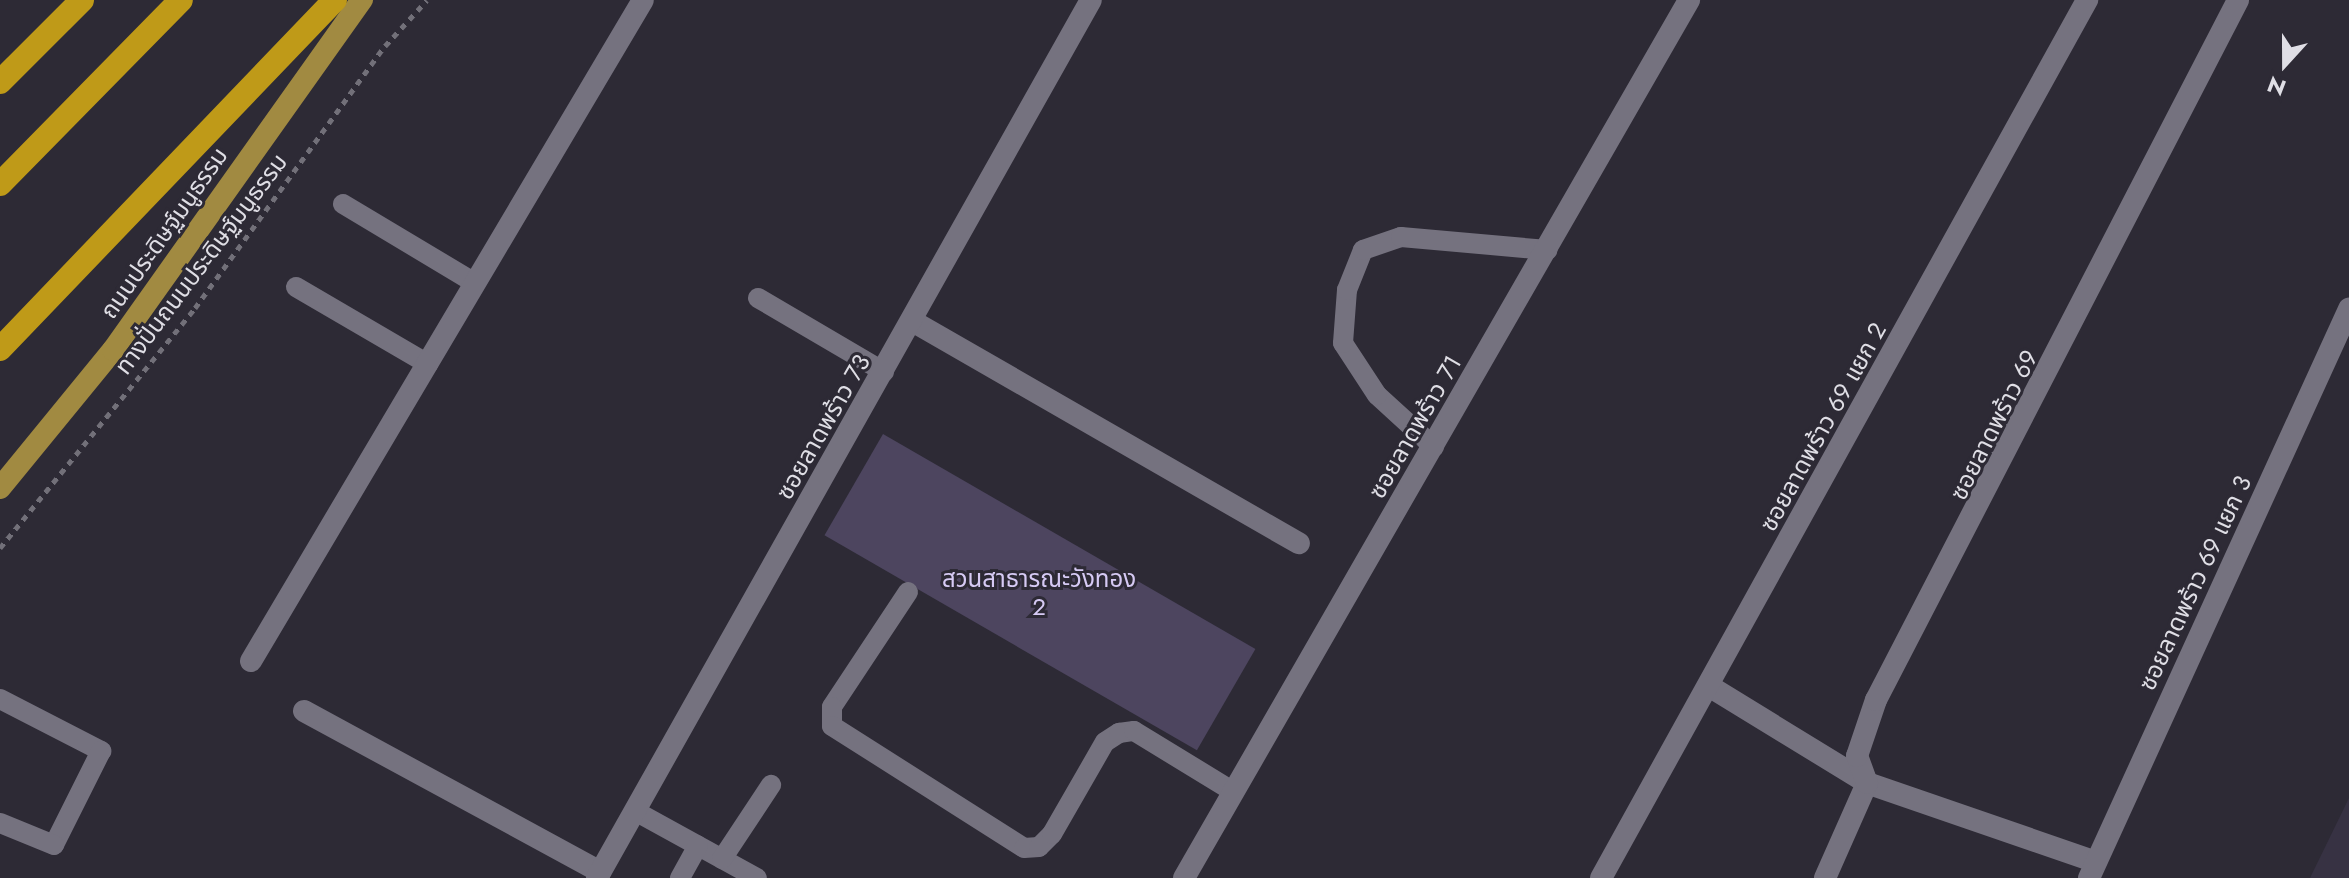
<!DOCTYPE html>
<html>
<head>
<meta charset="utf-8">
<style>
	body { margin:0 }
	#map { position:relative; width:2349px; height:878px; overflow:hidden; background:#2d2a35; font-family:Jost,"Noto Sans Thai",sans-serif }
	div>[style] { position:absolute }
	[style*='--x'] { left:calc(var(--x)*1px); top:calc(var(--y)*1px); width:calc(var(--w)*1px); rotate:calc(var(--a)*1deg) }
	.built>* { inset:0; background:#373243 }
	.green>* { inset:0; background:#4d455f; transform-origin:0 0 }
	.path>* { height:5px; margin-top:-2.5px; transform-origin:0; background:repeating-linear-gradient(90deg,#727079 0 6px,transparent 0 12px) }
	.service>* { height:20px; margin:-10px; padding:0 10px; transform-origin:10px; border-radius:10px; background:#75727f }
	.minor>* { height:22px; margin:-11px; padding:0 11px; transform-origin:11px; border-radius:11px; background:#75727f }
	.tertiary>* { height:22px; margin:-11px; padding:0 11px; transform-origin:11px; border-radius:11px; background:#75727f }
	.primary>* { height:22px; margin:-11px; padding:0 11px; transform-origin:11px; border-radius:11px; background:#a18a41 }
	.motorway>* { height:24px; margin:-12px; padding:0 12px; transform-origin:12px; border-radius:12px; background:#bf9a18 }
	span { translate:-50% -50%; white-space:nowrap; text-align:center; line-height:1.15; -webkit-text-stroke:6px #2d2a35; paint-order:stroke }
	.street-label { font-size:24px; color:#dfdee5 }
	.park-label { font-size:24px; color:#d6caf4 }
	.north { position:absolute; left:2245px; top:24px; width:80px; height:80px; -webkit-text-stroke:6px #2d2a35; paint-order:stroke; rotate:201deg; font-size:22px; font-weight:700; line-height:32px; text-align:center; color:#dfdee5 }
	.north::after { content:''; display:block; margin:auto; width:28px; height:36px; background:#dfdee5; clip-path:polygon(50% 0,100% 100%,50% 72%,0 100%) }
</style>
</head>
<body>
<div id="map">
	<div class="built">
		<i style="clip-path:polygon(2349px 798px,2349px 878px,2310px 878px)"></i>
	</div>
	<div class="green">
		<i style="left:883px;top:434px;width:430px;height:117px;rotate:30deg"></i>
	</div>
	<div class="path">
		<i style="--x:0;--y:548;--w:309;--a:-50.9"></i>
		<i style="--x:195;--y:308;--w:324;--a:-54.1"></i>
		<i style="--x:385;--y:46;--w:62;--a:-47.6"></i>
	</div>
	<div class="service">
		<i style="--x:343;--y:204;--w:154;--a:30.9"></i>
		<i style="--x:296;--y:287;--w:153;--a:30.3"></i>
		<i style="--x:758;--y:298;--w:146;--a:30.4"></i>
		<i style="--x:1434;--y:447;--w:77;--a:-137.6"></i>
		<i style="--x:1377;--y:395;--w:62;--a:-123.2"></i>
		<i style="--x:1343;--y:343;--w:53;--a:-85.7"></i>
		<i style="--x:1347;--y:290;--w:43;--a:-68.2"></i>
		<i style="--x:1363;--y:250;--w:40;--a:-18.9"></i>
		<i style="--x:1401;--y:237;--w:147;--a:5.1"></i>
		<i style="--x:908;--y:592;--w:138;--a:123.5"></i>
		<i style="--x:832;--y:707;--w:19;--a:90"></i>
		<i style="--x:832;--y:726;--w:227;--a:32.4"></i>
		<i style="--x:1024;--y:848;--w:15;--a:-4"></i>
		<i style="--x:1039;--y:847;--w:18;--a:-45"></i>
		<i style="--x:1052;--y:834;--w:106;--a:-60.1"></i>
		<i style="--x:1105;--y:742;--w:17;--a:-33"></i>
		<i style="--x:1119;--y:733;--w:15;--a:-8"></i>
		<i style="--x:1134;--y:731;--w:117;--a:31.4"></i>
		<i style="--x:0;--y:699;--w:114;--a:27.2"></i>
		<i style="--x:101;--y:751;--w:105;--a:116.6"></i>
		<i style="--x:54;--y:845;--w:58;--a:-157.8"></i>
		<i style="--x:635;--y:811;--w:139;--a:28.8"></i>
		<i style="--x:722;--y:859;--w:89;--a:-56.5"></i>
		<i style="--x:680;--y:878;--w:37;--a:-61"></i>
	</div>
	<div class="minor">
		<i style="--x:914;--y:322;--w:444;--a:29.9"></i>
		<i style="--x:251;--y:661;--w:768;--a:-59.33"></i>
		<i style="--x:1709;--y:686;--w:185;--a:31.5"></i>
		<i style="--x:1867;--y:783;--w:242;--a:19"></i>
		<i style="--x:304;--y:711;--w:337;--a:28.5"></i>
		<i style="--x:597;--y:878;--w:1007;--a:-60.64"></i>
		<i style="--x:1601;--y:878;--w:1004;--a:-61.03"></i>
		<i style="--x:1825;--y:878;--w:104;--a:-66.1"></i>
		<i style="--x:1867;--y:783;--w:29;--a:-110"></i>
		<i style="--x:1857;--y:756;--w:59;--a:-71.3"></i>
		<i style="--x:1876;--y:700;--w:788;--a:-62.65"></i>
		<i style="--x:2089;--y:878;--w:626;--a:-65.44"></i>
	</div>
	<div class="tertiary">
		<i style="--x:1184;--y:878;--w:1013;--a:-60.09"></i>
	</div>
	<div class="primary">
		<i style="--x:0;--y:488;--w:178;--a:-50.7"></i>
		<i style="--x:113;--y:350;--w:430;--a:-54.6"></i>
	</div>
	<div class="motorway">
		<i style="--x:0;--y:82;--w:116;--a:-45"></i>
		<i style="--x:0;--y:184;--w:258;--a:-45.5"></i>
		<i style="--x:0;--y:349;--w:484;--a:-46.2"></i>
	</div>
	<div class="street-label">
		<span style="left:164px;top:233px;rotate:-55deg">ถนนประดิษฐ์มนูธรรม</span>
		<span style="left:201px;top:264px;rotate:-53deg">ทางปั่นถนนประดิษฐ์มนูธรรม</span>
		<span style="left:1994px;top:425px;rotate:-63deg">ซอยลาดพร้าว 69</span>
		<span style="left:823px;top:427px;rotate:-60deg">ซอยลาดพร้าว 73</span>
		<span style="left:1415px;top:427px;rotate:-60deg">ซอยลาดพร้าว 71</span>
		<span style="left:1823px;top:427px;rotate:-61deg">ซอยลาดพร้าว 69 แยก 2</span>
		<span style="left:2195px;top:583px;rotate:-65deg">ซอยลาดพร้าว 69 แยก 3</span>
	</div>
	<div class="park-label">
		<span style="left:1039px;top:593px">สวนสาธารณะวังทอง<br>2</span>
	</div>
	<div class="north">N</div>
</div>
</body>
</html>
